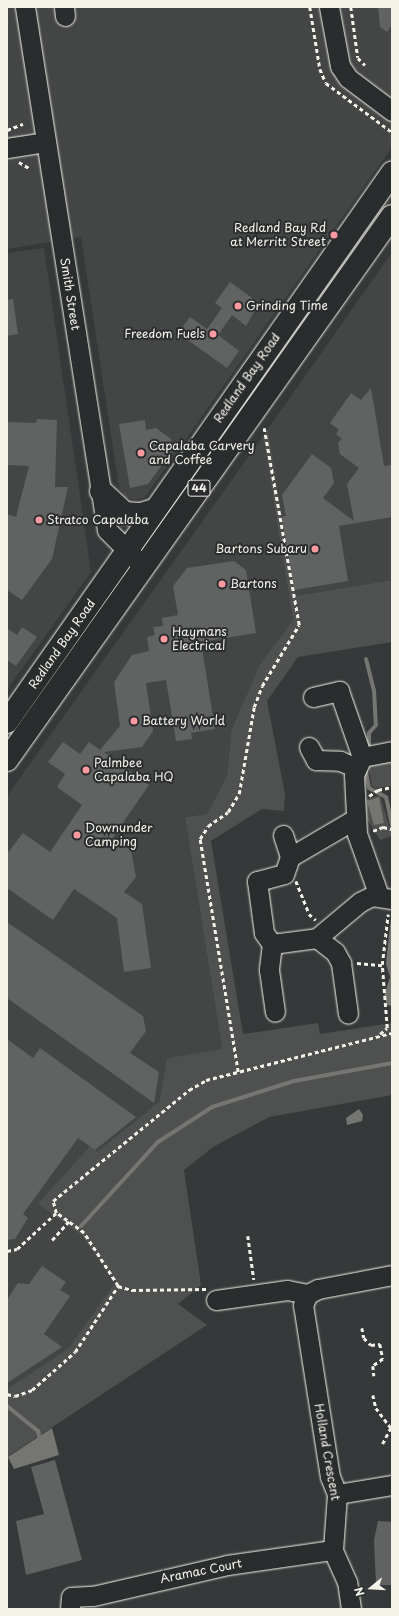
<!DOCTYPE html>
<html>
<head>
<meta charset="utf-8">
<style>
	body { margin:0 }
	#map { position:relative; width:399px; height:1616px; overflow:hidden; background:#363939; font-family:"Playpen Sans",sans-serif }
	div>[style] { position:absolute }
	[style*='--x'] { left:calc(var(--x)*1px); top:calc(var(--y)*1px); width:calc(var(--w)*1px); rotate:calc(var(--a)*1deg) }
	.built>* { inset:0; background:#434645 }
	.green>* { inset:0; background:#4e514f }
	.water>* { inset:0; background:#757572 }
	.stream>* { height:4px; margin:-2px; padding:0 2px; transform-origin:2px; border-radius:2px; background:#757572 }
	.building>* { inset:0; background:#616362 }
	.path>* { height:2.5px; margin-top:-1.25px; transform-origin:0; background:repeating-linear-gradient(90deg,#f4f1e8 0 4px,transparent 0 7px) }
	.roads { filter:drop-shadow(0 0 1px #f4f1e8) drop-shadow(0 0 1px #f4f1e8) }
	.minor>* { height:19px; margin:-9.5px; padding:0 9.5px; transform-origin:9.5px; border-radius:9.5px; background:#2a2d2e }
	.major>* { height:22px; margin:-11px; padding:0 11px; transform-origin:11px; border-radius:11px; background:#2a2d2e }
	.dots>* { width:11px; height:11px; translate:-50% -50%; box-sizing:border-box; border:2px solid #2a2d2e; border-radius:50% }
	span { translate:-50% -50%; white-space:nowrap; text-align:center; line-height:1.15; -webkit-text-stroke:4px #2a2d2e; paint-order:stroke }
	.shield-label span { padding:1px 3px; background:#2a2d2e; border:1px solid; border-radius:3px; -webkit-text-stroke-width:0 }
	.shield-label { font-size:11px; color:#f4f1e8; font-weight:700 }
	.poi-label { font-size:12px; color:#f4f1e8 }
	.right { translate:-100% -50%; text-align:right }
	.left { translate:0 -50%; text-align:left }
	.street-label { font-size:12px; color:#f4f1e8 }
	.frame { position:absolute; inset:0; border:8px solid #f4f1e8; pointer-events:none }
	.north { position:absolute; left:351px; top:1568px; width:40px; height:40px; -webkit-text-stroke:3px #2a2d2e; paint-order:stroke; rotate:252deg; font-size:11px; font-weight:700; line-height:16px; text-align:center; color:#f4f1e8 }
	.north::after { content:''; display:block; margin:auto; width:14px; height:18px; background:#f4f1e8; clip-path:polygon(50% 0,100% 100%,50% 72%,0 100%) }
</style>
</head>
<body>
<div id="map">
	<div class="built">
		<i style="clip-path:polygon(7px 7px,392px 7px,392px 147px,145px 497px,136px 500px,125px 497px,119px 487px,81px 237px,7px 249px)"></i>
		<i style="clip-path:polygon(44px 248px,91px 572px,7px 690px,7px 253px)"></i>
		<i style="clip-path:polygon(392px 252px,392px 580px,295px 596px,268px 429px)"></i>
		<i style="clip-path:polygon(263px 436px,293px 620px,260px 664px,231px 731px,227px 776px,207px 814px,185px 817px,222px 1050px,167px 1058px,159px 1102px,38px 1204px,82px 1236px,116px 1283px,69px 1348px,7px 1389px,7px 796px)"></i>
	</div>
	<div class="green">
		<i style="clip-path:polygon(268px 429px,295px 596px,392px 580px,392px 642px,298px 657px,267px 701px,285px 794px,284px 811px,262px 809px,211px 841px,243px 1034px,318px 1023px,320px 1034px,392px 1023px,392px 1095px,269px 1117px,213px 1147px,184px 1170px,201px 1285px,178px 1304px,207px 1325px,7px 1457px,7px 1389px,69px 1348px,115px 1283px,82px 1236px,38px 1204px,90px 1146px,97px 1152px,159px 1102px,167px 1058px,222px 1049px,185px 817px,207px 814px,227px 776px,231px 731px,260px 664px,293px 620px,263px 436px)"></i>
		<i style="clip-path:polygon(392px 757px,392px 786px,376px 788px,372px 786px,368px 765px)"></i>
		<i style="clip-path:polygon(380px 795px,392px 836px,380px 840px,367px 819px,364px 800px)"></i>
	</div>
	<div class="water">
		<i style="clip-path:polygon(379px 797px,384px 823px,374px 825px,367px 801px)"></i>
		<i style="clip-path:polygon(392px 908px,391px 952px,392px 1006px,387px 1005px,384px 996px,390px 977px,386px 964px)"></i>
		<i style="clip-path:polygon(359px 1109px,363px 1115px,362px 1121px,347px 1125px,346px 1118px)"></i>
		<i style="clip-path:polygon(52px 1428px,59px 1455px,14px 1469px,8px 1457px)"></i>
	</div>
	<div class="stream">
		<i style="--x:366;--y:659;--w:32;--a:76"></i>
		<i style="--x:374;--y:690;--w:35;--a:87"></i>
		<i style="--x:376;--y:725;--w:11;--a:131"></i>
		<i style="--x:369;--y:733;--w:12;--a:90"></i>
		<i style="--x:365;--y:767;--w:21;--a:79"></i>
		<i style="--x:369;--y:788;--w:19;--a:28"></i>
		<i style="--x:386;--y:797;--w:30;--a:78"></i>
		<i style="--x:81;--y:1226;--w:114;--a:-47.5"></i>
		<i style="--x:158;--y:1142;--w:64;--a:-32.9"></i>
		<i style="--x:212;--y:1107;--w:86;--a:-17.6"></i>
		<i style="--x:294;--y:1081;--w:100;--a:-10.4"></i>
		<i style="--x:7;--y:1406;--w:40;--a:39"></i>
		<i style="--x:38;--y:1431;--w:9;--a:77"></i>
	</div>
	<div class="building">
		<i style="clip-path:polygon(378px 7px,392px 7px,392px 25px,387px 32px,380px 27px)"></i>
		<i style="clip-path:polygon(230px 282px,259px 303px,246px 326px,232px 315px,218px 335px,239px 351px,227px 368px,178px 333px,190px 317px,207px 329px,222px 308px,215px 303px)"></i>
		<i style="clip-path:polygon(13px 299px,18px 334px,7px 336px,7px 300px)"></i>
		<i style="clip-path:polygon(371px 388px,384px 466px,392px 465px,392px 517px,339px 526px,348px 581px,294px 590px,282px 517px,286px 516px,282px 495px,312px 454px,331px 468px,334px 483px,323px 498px,354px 521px,347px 484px,359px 468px,340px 454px,338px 443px,342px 439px,336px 434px,339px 430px,330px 423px,351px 393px,361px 400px)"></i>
		<i style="clip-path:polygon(37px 419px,57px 420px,55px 487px,68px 487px,52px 559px,22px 600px,7px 590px,7px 514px,16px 517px,29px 466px,7px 465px,7px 422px,36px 423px)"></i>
		<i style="clip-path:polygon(145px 420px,146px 430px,156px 428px,171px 439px,173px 450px,148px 484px,130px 488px,119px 424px)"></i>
		<i style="clip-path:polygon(234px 561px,246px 570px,256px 633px,201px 642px,215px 729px,191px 733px,192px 739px,176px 741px,166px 680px,146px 683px,153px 731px,142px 747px,104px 752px,149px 785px,113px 837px,131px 850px,136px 877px,124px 892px,142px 904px,151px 968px,124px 972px,117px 918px,74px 889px,53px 920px,7px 888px,7px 854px,23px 833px,50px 852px,82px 805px,57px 787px,65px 774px,48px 762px,63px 742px,80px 754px,89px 742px,100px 750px,120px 726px,114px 682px,132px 655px,149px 651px,147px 637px,155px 635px,153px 627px,163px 626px,162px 618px,178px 615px,173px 586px,187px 568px)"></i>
		<i style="clip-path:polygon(22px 627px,37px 637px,16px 666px,7px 660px,7px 628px,17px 635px)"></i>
		<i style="clip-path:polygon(7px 922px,143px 1016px,146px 1031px,130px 1053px,159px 1072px,154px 1103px,7px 998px)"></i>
		<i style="clip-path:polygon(7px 1039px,33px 1058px,40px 1048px,136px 1117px,95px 1150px,78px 1138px,23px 1214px,28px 1218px,15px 1239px,7px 1240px)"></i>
		<i style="clip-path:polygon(42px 1266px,66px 1282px,60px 1290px,70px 1296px,44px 1334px,62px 1347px,7px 1383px,7px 1300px,18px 1283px,29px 1284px)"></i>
		<i style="clip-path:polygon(55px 1460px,82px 1560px,26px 1575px,16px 1521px,44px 1514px,31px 1467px)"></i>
		<i style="clip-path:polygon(378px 1521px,392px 1522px,392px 1585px,376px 1585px,374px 1540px)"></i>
	</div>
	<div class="path">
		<i style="--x:310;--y:7;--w:63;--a:80.8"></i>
		<i style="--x:320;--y:69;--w:15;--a:67"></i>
		<i style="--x:326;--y:83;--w:82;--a:36.6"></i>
		<i style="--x:351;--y:7;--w:51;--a:82.2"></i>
		<i style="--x:358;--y:58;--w:10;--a:45"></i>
		<i style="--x:7;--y:130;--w:17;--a:-21"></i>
		<i style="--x:19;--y:162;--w:12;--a:31"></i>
		<i style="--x:369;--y:796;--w:11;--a:-34"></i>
		<i style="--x:378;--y:790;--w:14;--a:-12"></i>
		<i style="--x:373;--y:831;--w:11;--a:-22"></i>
		<i style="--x:383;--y:827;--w:9;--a:13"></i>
		<i style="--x:296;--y:881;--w:35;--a:68"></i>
		<i style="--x:309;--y:914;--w:9;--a:41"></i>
		<i style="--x:357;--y:963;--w:25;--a:5"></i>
		<i style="--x:380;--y:1034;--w:9;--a:-41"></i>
		<i style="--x:387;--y:1028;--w:63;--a:-94.5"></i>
		<i style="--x:382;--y:965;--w:51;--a:-83.3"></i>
		<i style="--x:238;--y:1072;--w:236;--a:-99.3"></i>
		<i style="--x:200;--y:839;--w:15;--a:-58"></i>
		<i style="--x:208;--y:826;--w:24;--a:-35"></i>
		<i style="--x:228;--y:812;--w:21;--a:-59"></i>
		<i style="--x:239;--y:794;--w:88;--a:-80.2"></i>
		<i style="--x:254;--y:707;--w:22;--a:-69"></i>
		<i style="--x:262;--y:686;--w:71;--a:-58.8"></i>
		<i style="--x:299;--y:625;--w:200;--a:-100.1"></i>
		<i style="--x:248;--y:1236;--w:44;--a:82.2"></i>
		<i style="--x:52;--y:1240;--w:25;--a:-48"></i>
		<i style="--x:7;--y:1251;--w:10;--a:-11"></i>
		<i style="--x:17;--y:1249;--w:53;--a:-42.7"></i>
		<i style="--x:118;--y:1286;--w:15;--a:16"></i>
		<i style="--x:132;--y:1290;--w:74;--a:-0.8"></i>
		<i style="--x:362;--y:1328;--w:10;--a:79"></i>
		<i style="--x:364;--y:1338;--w:10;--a:45"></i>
		<i style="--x:371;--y:1345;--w:9;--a:-6"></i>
		<i style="--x:380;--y:1344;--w:15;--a:79"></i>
		<i style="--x:383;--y:1359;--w:12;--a:145"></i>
		<i style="--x:373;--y:1366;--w:10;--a:84"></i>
		<i style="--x:7;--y:1394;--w:8;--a:14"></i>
		<i style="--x:15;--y:1396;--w:18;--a:-19"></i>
		<i style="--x:32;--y:1390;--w:57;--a:-41.5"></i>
		<i style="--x:75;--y:1352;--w:79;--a:-56.9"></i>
		<i style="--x:118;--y:1286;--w:63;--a:-122.7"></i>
		<i style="--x:84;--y:1233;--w:34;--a:-144"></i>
		<i style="--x:56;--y:1213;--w:12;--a:-104"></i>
		<i style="--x:53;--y:1201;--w:176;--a:-39.2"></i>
		<i style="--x:189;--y:1090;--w:20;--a:-30"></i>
		<i style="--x:206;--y:1080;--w:192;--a:-14.2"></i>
		<i style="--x:373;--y:1395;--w:13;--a:77"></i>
		<i style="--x:376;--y:1408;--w:25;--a:53"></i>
		<i style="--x:391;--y:1428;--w:18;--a:117"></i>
	</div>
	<div class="roads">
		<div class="minor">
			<i style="--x:25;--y:7;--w:529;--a:81.09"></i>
			<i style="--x:107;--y:530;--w:51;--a:45"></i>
			<i style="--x:64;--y:7;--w:9;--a:84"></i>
			<i style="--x:329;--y:7;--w:60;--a:79.4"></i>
			<i style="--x:340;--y:66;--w:14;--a:56"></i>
			<i style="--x:348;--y:78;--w:55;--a:36.9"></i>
			<i style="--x:7;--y:148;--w:38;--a:-9"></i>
			<i style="--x:313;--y:697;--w:27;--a:-13"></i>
			<i style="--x:339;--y:691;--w:70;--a:70.8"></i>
			<i style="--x:309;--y:747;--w:15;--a:62"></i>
			<i style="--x:316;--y:760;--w:24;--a:2"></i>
			<i style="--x:340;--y:761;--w:16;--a:22"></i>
			<i style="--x:355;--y:819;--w:75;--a:149.7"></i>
			<i style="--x:290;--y:857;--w:18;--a:109"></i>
			<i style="--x:284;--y:874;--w:28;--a:165"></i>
			<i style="--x:257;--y:881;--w:52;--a:82.3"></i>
			<i style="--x:264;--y:933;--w:14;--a:54"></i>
			<i style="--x:272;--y:944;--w:45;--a:-7.6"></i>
			<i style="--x:317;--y:938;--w:56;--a:-39.9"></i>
			<i style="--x:360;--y:902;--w:13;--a:-27"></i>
			<i style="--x:372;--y:896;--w:20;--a:9"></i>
			<i style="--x:283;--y:835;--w:23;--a:72"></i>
			<i style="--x:379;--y:896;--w:66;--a:-109.5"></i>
			<i style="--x:357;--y:834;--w:59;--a:-92.9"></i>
			<i style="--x:354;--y:775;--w:20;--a:-66"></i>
			<i style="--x:362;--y:757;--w:31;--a:-11"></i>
			<i style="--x:317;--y:938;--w:23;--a:38"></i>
			<i style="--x:335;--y:952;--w:13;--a:61"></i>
			<i style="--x:341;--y:963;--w:51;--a:82.2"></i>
			<i style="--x:272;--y:944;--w:26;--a:97"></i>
			<i style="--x:269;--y:970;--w:42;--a:81.9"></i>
			<i style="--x:216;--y:1300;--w:72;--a:-8"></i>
			<i style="--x:287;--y:1290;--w:21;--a:11"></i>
			<i style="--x:337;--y:1494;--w:56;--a:-9.3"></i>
			<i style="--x:70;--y:1609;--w:12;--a:-85"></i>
			<i style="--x:71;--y:1597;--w:22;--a:-3"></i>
			<i style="--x:93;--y:1596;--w:138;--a:-13"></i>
			<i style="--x:227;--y:1565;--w:107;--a:-8.1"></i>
			<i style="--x:351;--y:1609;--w:27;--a:-98"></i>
			<i style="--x:347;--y:1582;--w:35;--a:-114"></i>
			<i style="--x:333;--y:1550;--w:56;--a:-85.9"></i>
			<i style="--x:337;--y:1494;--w:18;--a:-112"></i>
			<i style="--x:330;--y:1477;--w:174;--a:-98.9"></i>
			<i style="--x:303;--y:1305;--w:12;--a:-66"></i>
			<i style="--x:308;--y:1294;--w:11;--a:-27"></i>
			<i style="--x:318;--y:1289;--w:75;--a:-10.7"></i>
		</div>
		<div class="major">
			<i style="--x:101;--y:491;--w:33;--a:43"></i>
			<i style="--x:125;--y:513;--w:16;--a:4"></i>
			<i style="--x:141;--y:514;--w:14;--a:-17"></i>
			<i style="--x:7;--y:722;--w:671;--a:-54.96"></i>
			<i style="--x:7;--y:760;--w:666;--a:-54.71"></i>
		</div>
	</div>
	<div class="dots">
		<i style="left:334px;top:235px;background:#ff9aa2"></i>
		<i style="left:238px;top:306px;background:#ff9aa2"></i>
		<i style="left:213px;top:334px;background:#ff9aa2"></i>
		<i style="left:141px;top:453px;background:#ff9aa2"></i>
		<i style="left:39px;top:520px;background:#ff9aa2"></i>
		<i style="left:315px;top:549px;background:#ff9aa2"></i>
		<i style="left:222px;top:584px;background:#ff9aa2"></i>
		<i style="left:164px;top:639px;background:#ff9aa2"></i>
		<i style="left:134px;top:721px;background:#ff9aa2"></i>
		<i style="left:86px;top:770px;background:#ff9aa2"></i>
		<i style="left:77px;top:835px;background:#ff9aa2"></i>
	</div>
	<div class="shield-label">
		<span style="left:199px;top:488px">44</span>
	</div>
	<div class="poi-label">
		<span class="right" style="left:326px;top:235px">Redland Bay Rd<br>at Merritt Street</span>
		<span class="left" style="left:246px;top:306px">Grinding Time</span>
		<span class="right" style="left:205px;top:334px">Freedom Fuels</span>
		<span class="left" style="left:149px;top:453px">Capalaba Carvery<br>and Coffee</span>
		<span class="left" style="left:47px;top:520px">Stratco Capalaba</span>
		<span class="right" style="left:307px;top:549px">Bartons Subaru</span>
		<span class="left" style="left:230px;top:584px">Bartons</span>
		<span class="left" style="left:172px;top:639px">Haymans<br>Electrical</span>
		<span class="left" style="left:142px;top:721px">Battery World</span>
		<span class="left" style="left:94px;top:770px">Palmbee<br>Capalaba HQ</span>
		<span class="left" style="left:85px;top:835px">Downunder<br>Camping</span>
	</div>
	<div class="street-label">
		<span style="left:70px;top:294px;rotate:81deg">Smith Street</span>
		<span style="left:247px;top:378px;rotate:-55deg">Redland Bay Road</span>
		<span style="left:62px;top:644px;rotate:-55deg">Redland Bay Road</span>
		<span style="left:327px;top:1452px;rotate:80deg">Holland Crescent</span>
		<span style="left:201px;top:1571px;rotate:-11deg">Aramac Court</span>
	</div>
	<div class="frame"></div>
	<div class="north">N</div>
</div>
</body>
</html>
